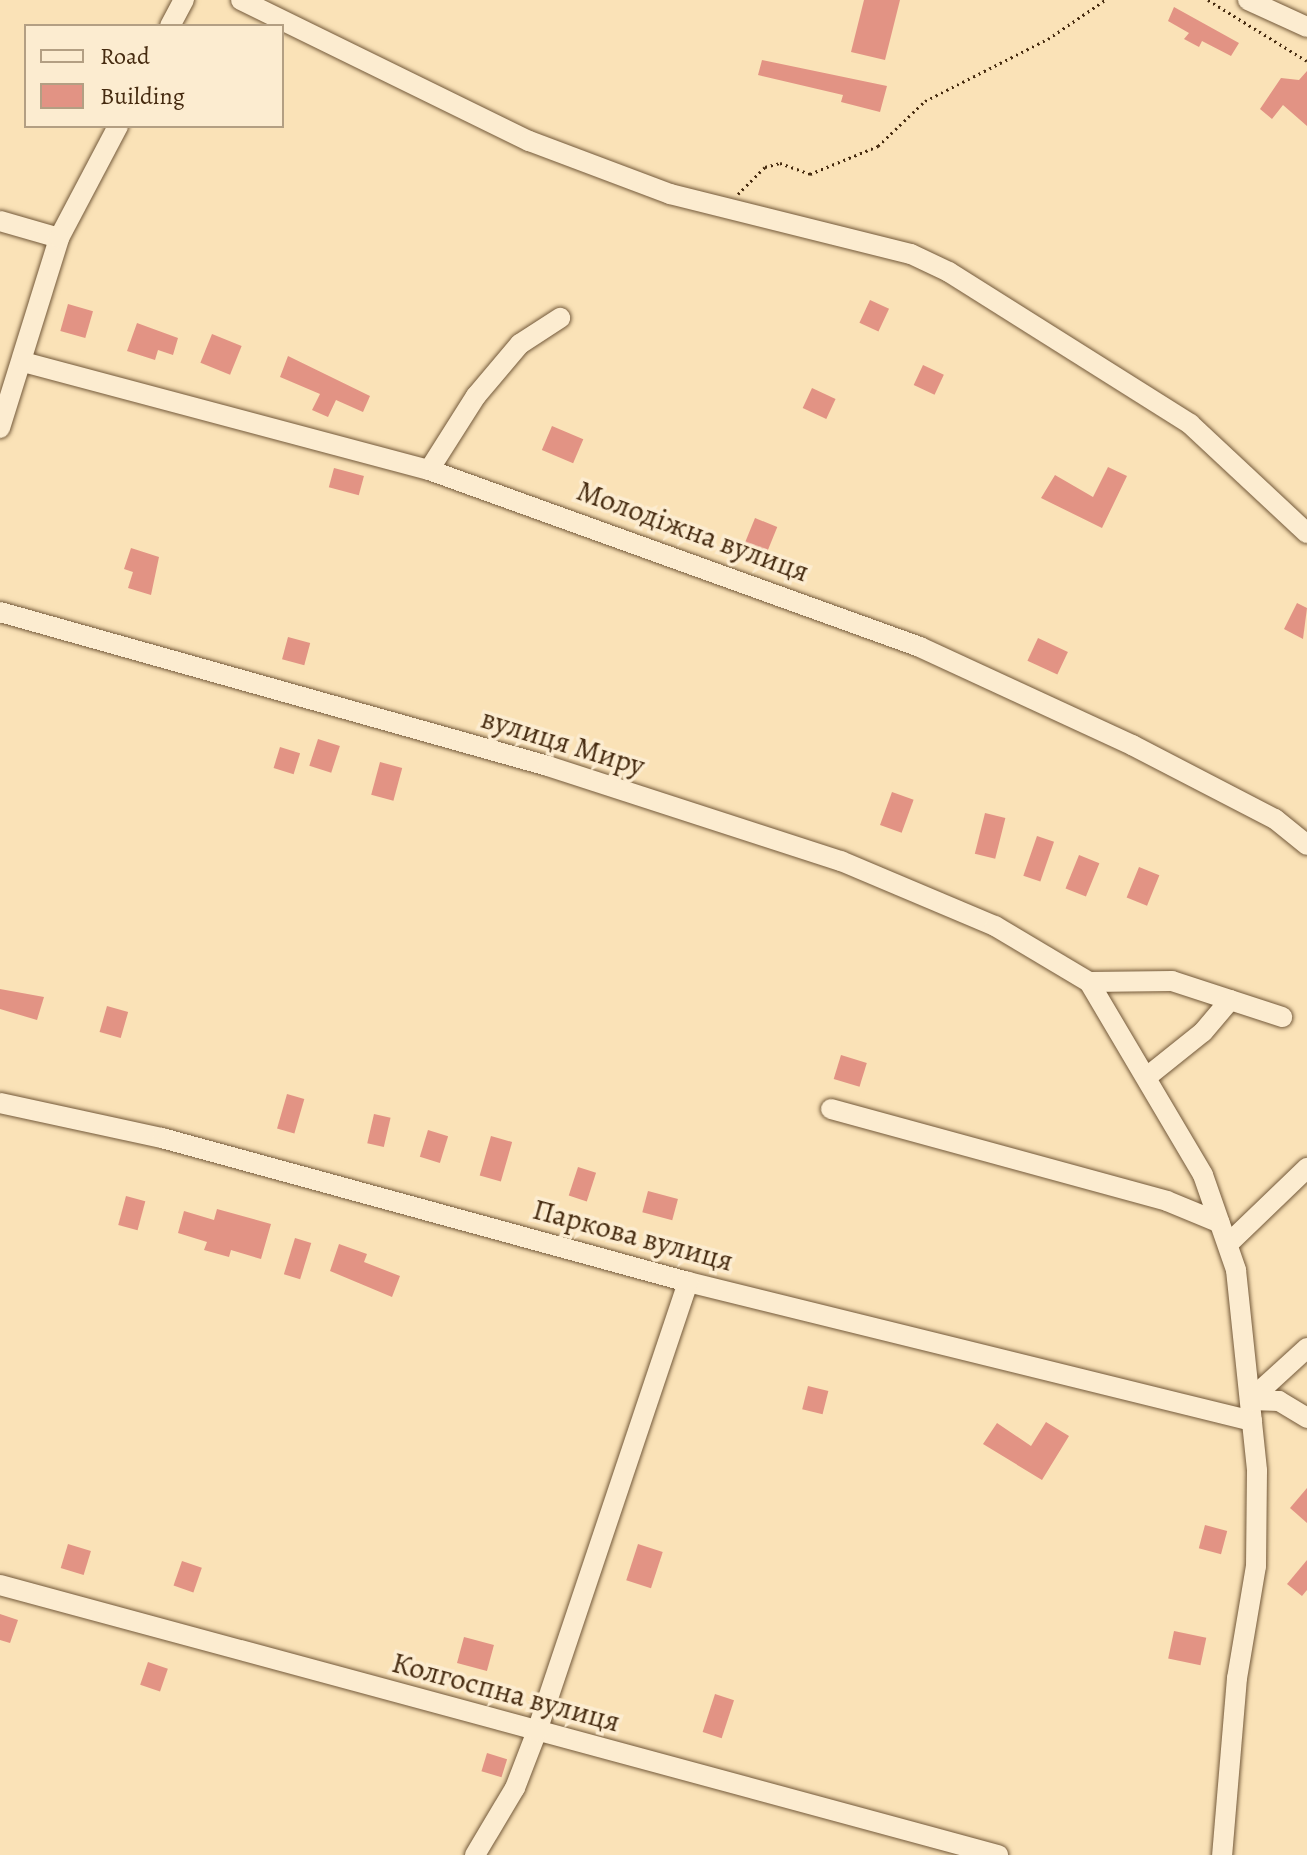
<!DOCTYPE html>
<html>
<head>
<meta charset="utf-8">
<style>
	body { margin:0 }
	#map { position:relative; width:1307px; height:1855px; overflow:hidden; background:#fae2b7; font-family:Alegreya,serif }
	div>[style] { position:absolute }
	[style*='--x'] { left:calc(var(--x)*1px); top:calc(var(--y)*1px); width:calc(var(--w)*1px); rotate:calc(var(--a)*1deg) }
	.building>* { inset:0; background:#e29384; transform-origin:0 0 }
	.path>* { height:3px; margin-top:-1.5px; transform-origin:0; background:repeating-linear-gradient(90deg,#462b10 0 2px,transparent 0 6px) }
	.roads { filter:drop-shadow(0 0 2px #73593a) drop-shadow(0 0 2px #73593a) }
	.minor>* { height:20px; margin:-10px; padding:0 10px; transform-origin:10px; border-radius:10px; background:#fcecd0 }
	span { translate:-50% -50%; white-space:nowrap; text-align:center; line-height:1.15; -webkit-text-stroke:7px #fcecd0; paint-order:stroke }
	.street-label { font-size:30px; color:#462b10 }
	.legend { position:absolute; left:24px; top:24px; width:260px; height:104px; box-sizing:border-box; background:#fcecd0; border:2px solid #b39f83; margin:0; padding:10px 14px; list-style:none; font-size:24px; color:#462b10 }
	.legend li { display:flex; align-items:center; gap:16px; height:40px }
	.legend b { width:40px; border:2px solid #b39f83 }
</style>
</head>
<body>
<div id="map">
	<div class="building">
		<i style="clip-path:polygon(864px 0,900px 0,885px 60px,851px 52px)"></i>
		<i style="clip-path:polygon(1174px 7px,1239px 43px,1231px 56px,1202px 41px,1199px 47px,1184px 39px,1189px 33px,1168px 21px)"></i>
		<i style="clip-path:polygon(762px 60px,887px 86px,880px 112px,841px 102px,843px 95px,758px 75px)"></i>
		<i style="clip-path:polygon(1307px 71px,1307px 126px,1283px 105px,1272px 119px,1260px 109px,1281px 78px,1299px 80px)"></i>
		<i style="left:870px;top:300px;width:21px;height:25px;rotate:25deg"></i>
		<i style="left:68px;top:304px;width:26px;height:28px;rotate:16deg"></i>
		<i style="clip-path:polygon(137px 323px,178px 338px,173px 355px,158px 350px,155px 360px,127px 351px)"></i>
		<i style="left:212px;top:334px;width:32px;height:31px;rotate:22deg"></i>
		<i style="clip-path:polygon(288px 356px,370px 396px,363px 412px,336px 400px,328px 417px,312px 410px,320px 394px,280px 377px)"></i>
		<i style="left:923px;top:365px;width:23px;height:22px;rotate:25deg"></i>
		<i style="left:812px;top:388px;width:26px;height:22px;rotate:25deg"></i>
		<i style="left:552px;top:426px;width:34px;height:26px;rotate:23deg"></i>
		<i style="clip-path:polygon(1108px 467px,1127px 476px,1102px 528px,1041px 498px,1055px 475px,1093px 497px)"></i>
		<i style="left:334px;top:468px;width:31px;height:20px;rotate:15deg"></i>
		<i style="left:755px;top:518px;width:24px;height:30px;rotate:22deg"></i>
		<i style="clip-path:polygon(131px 548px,159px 557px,151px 595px,128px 588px,133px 572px,124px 569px)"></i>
		<i style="clip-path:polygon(1297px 603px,1307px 608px,1303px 639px,1284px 629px)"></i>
		<i style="left:288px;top:637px;width:23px;height:23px;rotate:15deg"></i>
		<i style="left:1038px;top:638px;width:33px;height:25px;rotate:25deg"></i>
		<i style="left:318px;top:739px;width:23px;height:28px;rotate:18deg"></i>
		<i style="left:280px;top:747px;width:21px;height:22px;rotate:17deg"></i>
		<i style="left:380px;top:762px;width:23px;height:34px;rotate:15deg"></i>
		<i style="left:892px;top:792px;width:23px;height:35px;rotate:20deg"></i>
		<i style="left:985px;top:813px;width:21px;height:42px;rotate:14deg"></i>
		<i style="left:1037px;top:836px;width:18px;height:42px;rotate:19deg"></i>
		<i style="left:1079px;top:855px;width:22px;height:36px;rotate:22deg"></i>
		<i style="left:1139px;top:867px;width:22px;height:33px;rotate:22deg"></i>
		<i style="clip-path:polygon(0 989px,44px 997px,37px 1020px,0 1009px)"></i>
		<i style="left:107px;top:1006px;width:22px;height:27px;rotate:16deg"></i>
		<i style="left:841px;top:1055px;width:27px;height:25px;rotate:17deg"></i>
		<i style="left:287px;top:1094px;width:18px;height:36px;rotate:16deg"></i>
		<i style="left:374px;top:1114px;width:17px;height:30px;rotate:13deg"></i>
		<i style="left:428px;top:1130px;width:21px;height:28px;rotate:17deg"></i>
		<i style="left:491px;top:1136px;width:22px;height:41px;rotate:16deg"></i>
		<i style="left:578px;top:1167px;width:19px;height:30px;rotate:18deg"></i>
		<i style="left:648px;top:1191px;width:31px;height:22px;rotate:15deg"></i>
		<i style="left:126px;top:1196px;width:20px;height:30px;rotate:15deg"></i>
		<i style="clip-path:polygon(217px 1209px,271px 1224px,261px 1259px,231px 1250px,229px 1257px,204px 1250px,207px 1242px,178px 1233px,184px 1211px,214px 1220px)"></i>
		<i style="left:295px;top:1238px;width:17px;height:38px;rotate:17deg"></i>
		<i style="clip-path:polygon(339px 1244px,367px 1254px,364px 1262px,400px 1276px,392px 1297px,330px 1271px)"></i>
		<i style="left:808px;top:1386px;width:21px;height:24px;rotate:14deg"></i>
		<i style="clip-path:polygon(1046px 1422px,1069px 1436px,1042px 1480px,983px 1444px,997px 1423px,1031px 1446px)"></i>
		<i style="clip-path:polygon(1307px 1488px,1307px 1523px,1290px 1508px)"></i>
		<i style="left:1205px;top:1525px;width:23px;height:24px;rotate:15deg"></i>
		<i style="left:68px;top:1544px;width:24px;height:25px;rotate:17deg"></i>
		<i style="left:638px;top:1544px;width:26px;height:38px;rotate:18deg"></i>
		<i style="clip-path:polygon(1307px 1560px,1307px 1590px,1302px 1596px,1287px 1584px)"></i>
		<i style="left:182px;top:1561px;width:21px;height:26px;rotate:19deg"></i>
		<i style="clip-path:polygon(0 1614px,18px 1620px,10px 1643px,0 1640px)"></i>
		<i style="left:1174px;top:1631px;width:33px;height:28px;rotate:12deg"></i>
		<i style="left:464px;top:1637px;width:31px;height:27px;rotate:15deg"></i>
		<i style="left:148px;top:1662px;width:21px;height:24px;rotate:19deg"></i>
		<i style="left:715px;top:1694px;width:20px;height:40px;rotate:18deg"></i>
		<i style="left:487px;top:1753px;width:21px;height:19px;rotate:17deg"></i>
	</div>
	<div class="path">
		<i style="--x:1208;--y:0;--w:116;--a:31.6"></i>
		<i style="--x:738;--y:194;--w:38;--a:-45"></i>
		<i style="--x:765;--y:167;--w:16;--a:-15"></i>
		<i style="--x:780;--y:163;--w:32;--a:20"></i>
		<i style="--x:810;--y:174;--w:74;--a:-22.4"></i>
		<i style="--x:878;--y:146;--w:65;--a:-43.8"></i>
		<i style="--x:925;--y:101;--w:138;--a:-26.8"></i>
		<i style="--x:1048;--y:39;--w:69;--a:-34.4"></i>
	</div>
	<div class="roads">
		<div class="minor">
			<i style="--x:241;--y:0;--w:321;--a:26.1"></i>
			<i style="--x:529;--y:141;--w:151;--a:20.6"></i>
			<i style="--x:670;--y:194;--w:248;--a:14"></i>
			<i style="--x:911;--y:254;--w:42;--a:25.3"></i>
			<i style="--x:949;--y:272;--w:285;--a:32.2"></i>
			<i style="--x:1190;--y:424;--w:160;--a:43"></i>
			<i style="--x:1248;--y:0;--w:65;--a:24.6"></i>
			<i style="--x:170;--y:26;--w:30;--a:-62"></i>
			<i style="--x:0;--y:221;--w:61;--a:16.1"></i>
			<i style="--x:23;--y:362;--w:420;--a:14.9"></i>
			<i style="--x:429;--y:470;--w:522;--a:19.82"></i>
			<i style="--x:920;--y:647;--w:234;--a:24.8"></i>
			<i style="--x:1132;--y:745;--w:161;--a:27.4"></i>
			<i style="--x:1275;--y:819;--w:41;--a:39.1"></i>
			<i style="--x:0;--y:428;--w:199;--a:-72.7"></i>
			<i style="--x:59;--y:238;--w:127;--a:-62.2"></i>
			<i style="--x:429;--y:470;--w:88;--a:-57.6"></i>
			<i style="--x:476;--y:396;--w:68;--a:-49.8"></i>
			<i style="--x:520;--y:344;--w:48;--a:-33"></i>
			<i style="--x:0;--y:612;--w:569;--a:15.7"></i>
			<i style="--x:548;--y:766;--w:308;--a:18"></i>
			<i style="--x:841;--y:861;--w:167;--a:22.9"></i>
			<i style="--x:995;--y:926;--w:109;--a:30.8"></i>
			<i style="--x:1089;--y:982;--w:224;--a:59.4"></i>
			<i style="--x:1203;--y:1175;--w:101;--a:70.8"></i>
			<i style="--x:1236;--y:1270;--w:202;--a:84"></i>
			<i style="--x:1257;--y:1471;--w:95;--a:90.6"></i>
			<i style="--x:1256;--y:1566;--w:114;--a:99.6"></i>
			<i style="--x:1237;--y:1678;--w:178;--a:94.8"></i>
			<i style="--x:1089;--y:982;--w:83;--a:-0.7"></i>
			<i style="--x:1172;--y:981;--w:116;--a:18.1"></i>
			<i style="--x:1148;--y:1076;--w:70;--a:-38.7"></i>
			<i style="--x:1203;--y:1032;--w:42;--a:-49.8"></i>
			<i style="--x:0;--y:1103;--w:166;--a:12.2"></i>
			<i style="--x:162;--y:1138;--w:545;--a:15.31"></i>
			<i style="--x:688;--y:1282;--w:581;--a:13.84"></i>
			<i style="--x:831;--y:1109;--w:348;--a:15.3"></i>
			<i style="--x:1167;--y:1201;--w:57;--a:22.5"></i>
			<i style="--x:1228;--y:1244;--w:110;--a:-43.9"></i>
			<i style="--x:1250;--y:1400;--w:77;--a:-42.4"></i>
			<i style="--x:1250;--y:1400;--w:29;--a:2"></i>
			<i style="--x:1279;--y:1401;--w:33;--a:31"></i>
			<i style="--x:0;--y:1585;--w:1034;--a:15.14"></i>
			<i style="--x:475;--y:1855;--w:78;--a:-59.2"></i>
			<i style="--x:515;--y:1788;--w:61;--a:-68.9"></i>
			<i style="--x:537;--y:1731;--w:474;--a:-71.4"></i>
		</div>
	</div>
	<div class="street-label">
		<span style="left:693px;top:531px;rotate:20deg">Молодіжна вулиця</span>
		<span style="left:563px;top:742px;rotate:17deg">вулиця Миру</span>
		<span style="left:633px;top:1235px;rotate:15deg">Паркова вулиця</span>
		<span style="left:506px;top:1692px;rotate:15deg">Колгоспна вулиця</span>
	</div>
	<ul class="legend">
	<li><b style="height:10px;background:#fcecd0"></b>Road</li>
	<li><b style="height:22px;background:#e29384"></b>Building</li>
	</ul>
</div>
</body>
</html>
